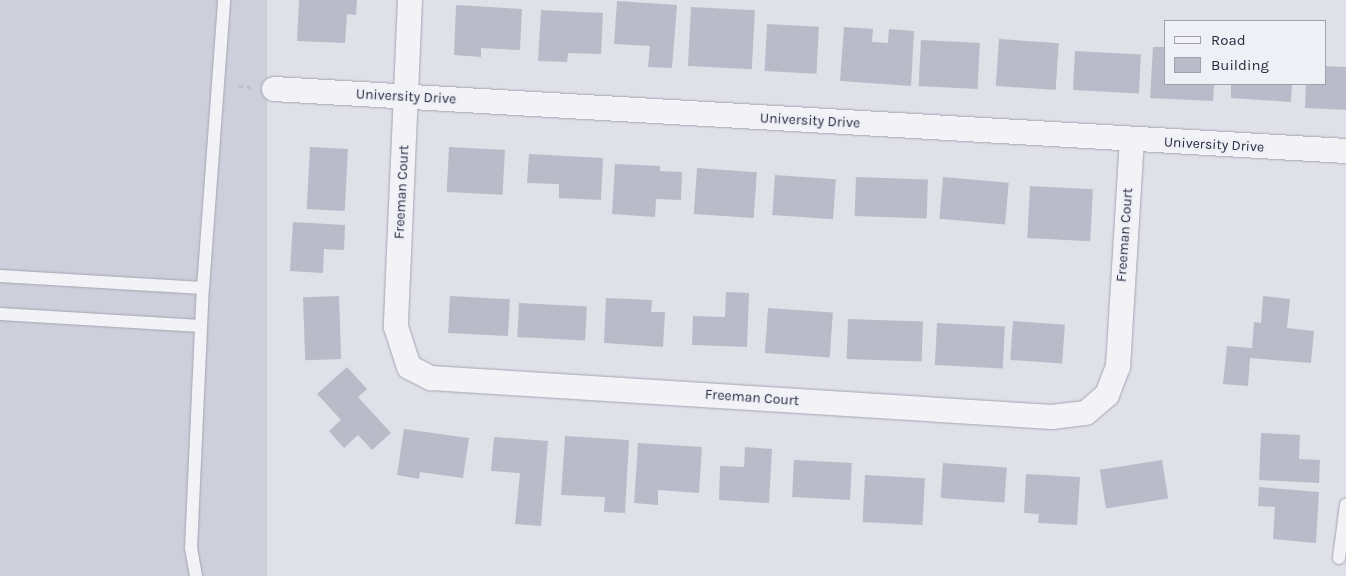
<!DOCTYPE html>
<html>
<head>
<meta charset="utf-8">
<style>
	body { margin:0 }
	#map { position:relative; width:1346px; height:576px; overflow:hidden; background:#dfe0e8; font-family:Karla,sans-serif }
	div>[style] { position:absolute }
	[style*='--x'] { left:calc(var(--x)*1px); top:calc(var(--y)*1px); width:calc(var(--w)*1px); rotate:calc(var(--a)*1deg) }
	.built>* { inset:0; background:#cdcfda; transform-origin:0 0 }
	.building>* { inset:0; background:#b9bbc8; transform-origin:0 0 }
	.path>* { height:3px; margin-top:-1.5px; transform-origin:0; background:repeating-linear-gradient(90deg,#bdbec7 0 4px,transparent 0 8px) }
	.roads { filter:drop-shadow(0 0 1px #a4a6b2) drop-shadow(0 0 1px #a4a6b2) }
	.service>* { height:12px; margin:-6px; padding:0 6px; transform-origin:6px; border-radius:6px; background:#f2f2f7 }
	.minor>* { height:24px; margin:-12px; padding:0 12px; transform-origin:12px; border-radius:12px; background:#f2f2f7 }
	span { translate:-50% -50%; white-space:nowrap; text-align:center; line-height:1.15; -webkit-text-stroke:4px #eef0f6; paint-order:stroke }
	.street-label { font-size:14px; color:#282b40 }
	.legend { position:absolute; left:1164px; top:20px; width:162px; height:65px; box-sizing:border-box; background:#eef0f6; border:1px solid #9fa1ad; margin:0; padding:6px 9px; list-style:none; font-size:15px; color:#282b40 }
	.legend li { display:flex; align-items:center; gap:10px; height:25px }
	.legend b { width:25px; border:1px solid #9fa1ad }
</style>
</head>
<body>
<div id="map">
	<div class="built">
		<i style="left:0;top:0;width:267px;height:576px"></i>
	</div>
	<div class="building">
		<i style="clip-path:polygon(299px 0,357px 0,356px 15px,347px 14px,345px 43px,297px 41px)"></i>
		<i style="clip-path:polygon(617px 1px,677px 5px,672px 68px,648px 67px,650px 46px,614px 44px)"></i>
		<i style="clip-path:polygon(456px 5px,522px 9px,520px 50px,481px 48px,481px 57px,454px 55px)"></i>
		<i style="left:691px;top:7px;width:64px;height:59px;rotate:3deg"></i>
		<i style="clip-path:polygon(541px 10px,603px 13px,601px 54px,568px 53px,567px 62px,538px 61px)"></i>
		<i style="left:767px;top:24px;width:52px;height:47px;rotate:3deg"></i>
		<i style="clip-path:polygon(844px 27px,873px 29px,872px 42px,888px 43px,889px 29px,914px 31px,911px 86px,840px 81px)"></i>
		<i style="left:999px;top:39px;width:60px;height:47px;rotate:4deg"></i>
		<i style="left:921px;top:40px;width:59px;height:46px;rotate:3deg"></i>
		<i style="clip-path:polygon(1153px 47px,1165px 47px,1165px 84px,1214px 84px,1213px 101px,1150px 98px)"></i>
		<i style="left:1075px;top:51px;width:66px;height:39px;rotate:3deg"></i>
		<i style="clip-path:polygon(1325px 66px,1346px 67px,1346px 110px,1305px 108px,1306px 84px,1325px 84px)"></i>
		<i style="clip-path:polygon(1231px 84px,1292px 84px,1291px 102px,1231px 98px)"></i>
		<i style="left:310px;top:147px;width:38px;height:62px;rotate:3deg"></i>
		<i style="left:449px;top:147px;width:56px;height:45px;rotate:3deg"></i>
		<i style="clip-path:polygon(529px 154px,603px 158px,601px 200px,559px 198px,559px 184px,527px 183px)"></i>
		<i style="clip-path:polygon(615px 164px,660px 166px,660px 171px,682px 172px,681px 200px,656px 199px,655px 217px,612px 214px)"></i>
		<i style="left:697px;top:168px;width:60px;height:46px;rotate:4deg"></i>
		<i style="left:775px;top:175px;width:61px;height:40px;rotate:4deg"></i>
		<i style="left:856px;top:177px;width:72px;height:39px;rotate:2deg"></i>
		<i style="left:943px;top:177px;width:66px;height:42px;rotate:5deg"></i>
		<i style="left:1030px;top:186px;width:63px;height:52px;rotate:3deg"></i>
		<i style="clip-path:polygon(293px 222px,345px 225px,344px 250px,324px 249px,323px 273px,290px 271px)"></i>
		<i style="clip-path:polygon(726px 292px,749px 293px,747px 347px,692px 345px,693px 316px,725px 317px)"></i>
		<i style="left:339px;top:296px;width:63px;height:36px;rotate:88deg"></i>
		<i style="left:450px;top:296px;width:60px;height:37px;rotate:3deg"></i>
		<i style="clip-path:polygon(1263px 296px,1290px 299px,1287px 328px,1314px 331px,1311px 363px,1250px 358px,1248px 386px,1223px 384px,1227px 346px,1252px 348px,1254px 322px,1261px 323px)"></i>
		<i style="clip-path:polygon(606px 298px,652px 300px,651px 312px,665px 312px,663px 347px,604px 343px)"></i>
		<i style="left:519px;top:303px;width:68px;height:34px;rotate:3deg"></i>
		<i style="left:768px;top:308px;width:65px;height:45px;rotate:4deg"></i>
		<i style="left:848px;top:319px;width:75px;height:40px;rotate:2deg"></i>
		<i style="left:1013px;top:321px;width:52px;height:39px;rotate:4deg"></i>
		<i style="left:937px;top:323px;width:68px;height:42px;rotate:3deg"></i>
		<i style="clip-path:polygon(347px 367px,367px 389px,358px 397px,391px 433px,372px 450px,358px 435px,344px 448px,329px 431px,341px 420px,317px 394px)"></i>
		<i style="clip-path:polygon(404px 429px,469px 438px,463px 478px,420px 472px,419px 479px,397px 475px)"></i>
		<i style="clip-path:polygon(1261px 433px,1300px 435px,1299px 459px,1320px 460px,1319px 483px,1259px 480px)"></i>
		<i style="clip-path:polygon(565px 436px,629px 440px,625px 513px,604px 512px,605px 497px,561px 495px)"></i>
		<i style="clip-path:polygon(494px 437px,548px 441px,541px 526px,515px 524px,520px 473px,491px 471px)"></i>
		<i style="clip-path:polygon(638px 443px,702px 447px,699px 493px,658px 490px,658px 505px,634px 503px)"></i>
		<i style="clip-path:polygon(745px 447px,772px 449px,769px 503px,719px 500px,720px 466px,744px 467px)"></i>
		<i style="left:794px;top:460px;width:58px;height:37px;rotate:3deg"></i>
		<i style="left:1162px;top:460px;width:39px;height:63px;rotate:81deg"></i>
		<i style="left:943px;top:463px;width:64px;height:35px;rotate:4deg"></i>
		<i style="clip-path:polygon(1026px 474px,1080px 477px,1077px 525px,1038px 523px,1039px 514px,1024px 513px)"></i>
		<i style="left:865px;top:475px;width:60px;height:47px;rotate:3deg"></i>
		<i style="clip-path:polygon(1259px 487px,1319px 492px,1316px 543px,1273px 539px,1275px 507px,1258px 506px)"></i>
	</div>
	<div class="path">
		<i style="--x:239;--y:86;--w:14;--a:4"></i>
	</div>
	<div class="roads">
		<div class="service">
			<i style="--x:0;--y:276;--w:203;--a:3.4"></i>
			<i style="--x:0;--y:314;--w:201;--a:3.4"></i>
			<i style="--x:1339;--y:558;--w:54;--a:-82.6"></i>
			<i style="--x:196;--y:576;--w:28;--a:-100"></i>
			<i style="--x:191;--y:548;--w:260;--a:-87.4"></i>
			<i style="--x:203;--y:288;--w:289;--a:-85.8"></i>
		</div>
		<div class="minor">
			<i style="--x:410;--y:0;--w:327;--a:92.5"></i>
			<i style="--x:396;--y:327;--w:42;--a:72"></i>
			<i style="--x:409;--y:367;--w:25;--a:27"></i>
			<i style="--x:431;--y:378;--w:622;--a:3.59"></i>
			<i style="--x:1052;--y:417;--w:34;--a:-7"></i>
			<i style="--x:1086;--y:413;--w:28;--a:-41"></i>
			<i style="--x:1107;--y:395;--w:30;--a:-69"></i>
			<i style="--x:1118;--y:367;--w:227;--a:-86.5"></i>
			<i style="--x:274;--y:89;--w:1074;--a:3.31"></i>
		</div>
	</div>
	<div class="street-label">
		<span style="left:406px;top:97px;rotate:3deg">University Drive</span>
		<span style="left:810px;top:121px;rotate:3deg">University Drive</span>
		<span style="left:1214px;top:145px;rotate:3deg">University Drive</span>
		<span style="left:402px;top:192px;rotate:-87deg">Freeman Court</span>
		<span style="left:1125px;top:235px;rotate:-86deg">Freeman Court</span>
		<span style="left:752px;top:398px;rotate:4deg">Freeman Court</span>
	</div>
	<ul class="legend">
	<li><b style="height:6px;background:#f2f2f7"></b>Road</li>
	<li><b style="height:14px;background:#b9bbc8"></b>Building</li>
	</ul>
</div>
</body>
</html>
